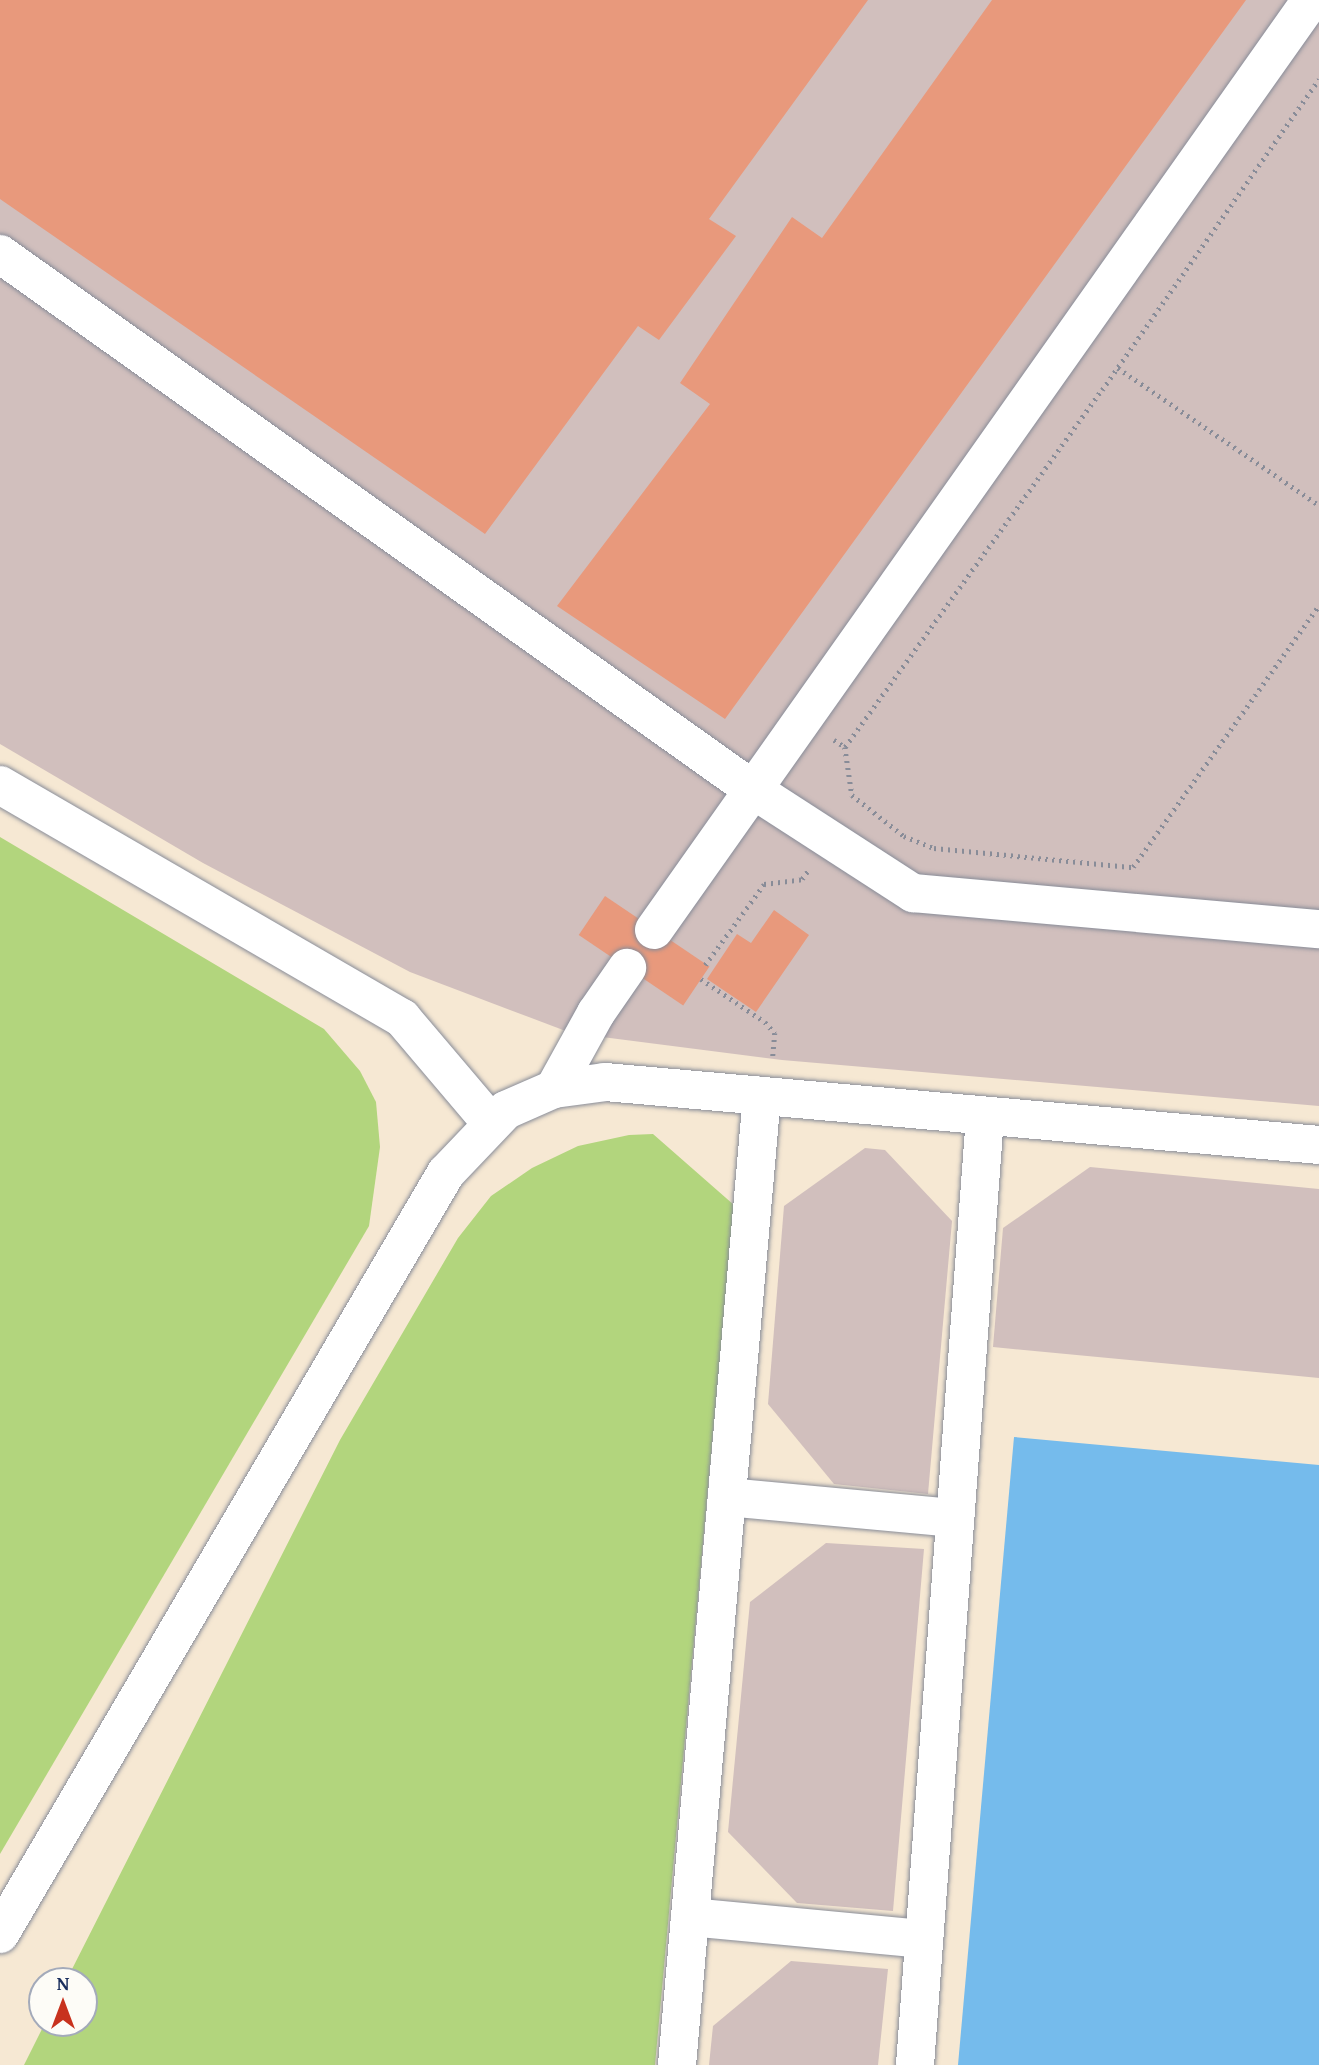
<!DOCTYPE html>
<html>
<head>
<meta charset="utf-8">
<style>
	body { margin:0 }
	#map { position:relative; width:1319px; height:2065px; overflow:hidden; background:#f6e8d3; font-family:"Gentium Book Plus",serif }
	div>[style] { position:absolute }
	[style*='--x'] { left:calc(var(--x)*1px); top:calc(var(--y)*1px); width:calc(var(--w)*1px); rotate:calc(var(--a)*1deg) }
	.industrial>* { inset:0; background:#d1bfbd }
	.green>* { inset:0; background:#b2d57d }
	.water>* { inset:0; background:#75bbec }
	.building>* { inset:0; background:#e8997c; transform-origin:0 0 }
	.path>* { height:4.5px; margin-top:-2.25px; transform-origin:0; background:repeating-linear-gradient(90deg,#888c98 0 2px,transparent 0 7px) }
	.roads { filter:drop-shadow(0 0 2px #888c98) drop-shadow(0 0 2px #888c98) }
	.minor>* { height:38px; margin:-19px; padding:0 19px; transform-origin:19px; border-radius:19px; background:#fff }
	span { translate:-50% -50%; white-space:nowrap; text-align:center; line-height:1.15; -webkit-text-stroke:5px #fdfcf7; paint-order:stroke }
	.north { position:absolute; left:28px; top:1967px; width:70px; height:70px; box-sizing:border-box; background:#fdfcf7; border:2px solid #a3aaba; border-radius:50%; rotate:0deg; font-size:19px; font-weight:700; line-height:28px; text-align:center; color:#1b2f5e }
	.north::after { content:''; display:block; margin:auto; width:24px; height:32px; background:#c8321e; clip-path:polygon(50% 0,100% 100%,50% 72%,0 100%) }
</style>
</head>
<body>
<div id="map">
	<div class="industrial">
		<i style="clip-path:polygon(0 0,1319px 0,1319px 1106px,782px 1060px,571px 1033px,410px 972px,203px 863px,0 744px)"></i>
		<i style="clip-path:polygon(865px 1148px,885px 1150px,952px 1221px,928px 1494px,834px 1484px,768px 1404px,784px 1206px)"></i>
		<i style="clip-path:polygon(1090px 1167px,1319px 1189px,1319px 1378px,993px 1347px,1003px 1228px)"></i>
		<i style="clip-path:polygon(826px 1543px,924px 1549px,893px 1911px,797px 1903px,728px 1832px,750px 1602px)"></i>
		<i style="clip-path:polygon(791px 1961px,888px 1969px,878px 2065px,709px 2065px,713px 2026px)"></i>
	</div>
	<div class="green">
		<i style="clip-path:polygon(0 837px,324px 1029px,360px 1071px,376px 1102px,380px 1147px,369px 1226px,0 1854px)"></i>
		<i style="clip-path:polygon(653px 1134px,734px 1205px,655px 2065px,24px 2065px,45px 2023px,84px 2023px,84px 1981px,66px 1981px,340px 1440px,458px 1238px,491px 1196px,532px 1168px,578px 1146px,629px 1135px)"></i>
	</div>
	<div class="water">
		<i style="clip-path:polygon(1014px 1437px,1319px 1465px,1319px 2065px,958px 2065px)"></i>
	</div>
	<div class="building">
		<i style="clip-path:polygon(0 0,868px 0,709px 219px,736px 236px,659px 340px,638px 326px,485px 534px,0 199px)"></i>
		<i style="clip-path:polygon(992px 0,1246px 0,725px 719px,557px 606px,710px 404px,680px 383px,792px 217px,822px 238px)"></i>
		<i style="left:605px;top:896px;width:126px;height:47px;rotate:34deg"></i>
		<i style="clip-path:polygon(774px 910px,809px 935px,756px 1012px,707px 979px,737px 934px,751px 943px)"></i>
	</div>
	<div class="path">
		<i style="--x:1118;--y:368;--w:243;--a:34.3"></i>
		<i style="--x:834;--y:740;--w:13;--a:32"></i>
		<i style="--x:845;--y:747;--w:440;--a:-54.3"></i>
		<i style="--x:1102;--y:390;--w:379;--a:-55.1"></i>
		<i style="--x:845;--y:747;--w:49;--a:81.7"></i>
		<i style="--x:852;--y:795;--w:66;--a:38.3"></i>
		<i style="--x:904;--y:836;--w:32;--a:22"></i>
		<i style="--x:934;--y:848;--w:200;--a:5.5"></i>
		<i style="--x:1133;--y:867;--w:321;--a:-54.6"></i>
		<i style="--x:705;--y:965;--w:100;--a:-53.9"></i>
		<i style="--x:764;--y:884;--w:38;--a:-7"></i>
		<i style="--x:802;--y:879;--w:12;--a:-55"></i>
		<i style="--x:701;--y:979;--w:77;--a:33.9"></i>
		<i style="--x:765;--y:1022;--w:15;--a:48"></i>
		<i style="--x:775;--y:1033;--w:25;--a:95"></i>
	</div>
	<div class="roads">
		<div class="minor">
			<i style="--x:0;--y:254;--w:923;--a:35.43"></i>
			<i style="--x:752;--y:789;--w:192;--a:32.9"></i>
			<i style="--x:913;--y:893;--w:408;--a:5.1"></i>
			<i style="--x:0;--y:785;--w:465;--a:30.1"></i>
			<i style="--x:402;--y:1018;--w:138;--a:49.7"></i>
			<i style="--x:654;--y:930;--w:1139;--a:-54.76"></i>
			<i style="--x:554;--y:1089;--w:87;--a:-61.1"></i>
			<i style="--x:596;--y:1013;--w:55;--a:-55.4"></i>
			<i style="--x:727;--y:1497;--w:229;--a:5.3"></i>
			<i style="--x:690;--y:1917;--w:235;--a:5.4"></i>
			<i style="--x:0;--y:1934;--w:882;--a:-59.63"></i>
			<i style="--x:446;--y:1173;--w:87;--a:-46.4"></i>
			<i style="--x:506;--y:1110;--w:52;--a:-23.6"></i>
			<i style="--x:554;--y:1089;--w:51;--a:-7.8"></i>
			<i style="--x:605;--y:1082;--w:717;--a:5.04"></i>
			<i style="--x:677;--y:2065;--w:973;--a:-84.99"></i>
			<i style="--x:915;--y:2065;--w:952;--a:-85.78"></i>
		</div>
	</div>
	<div class="north">N</div>
</div>
</body>
</html>
